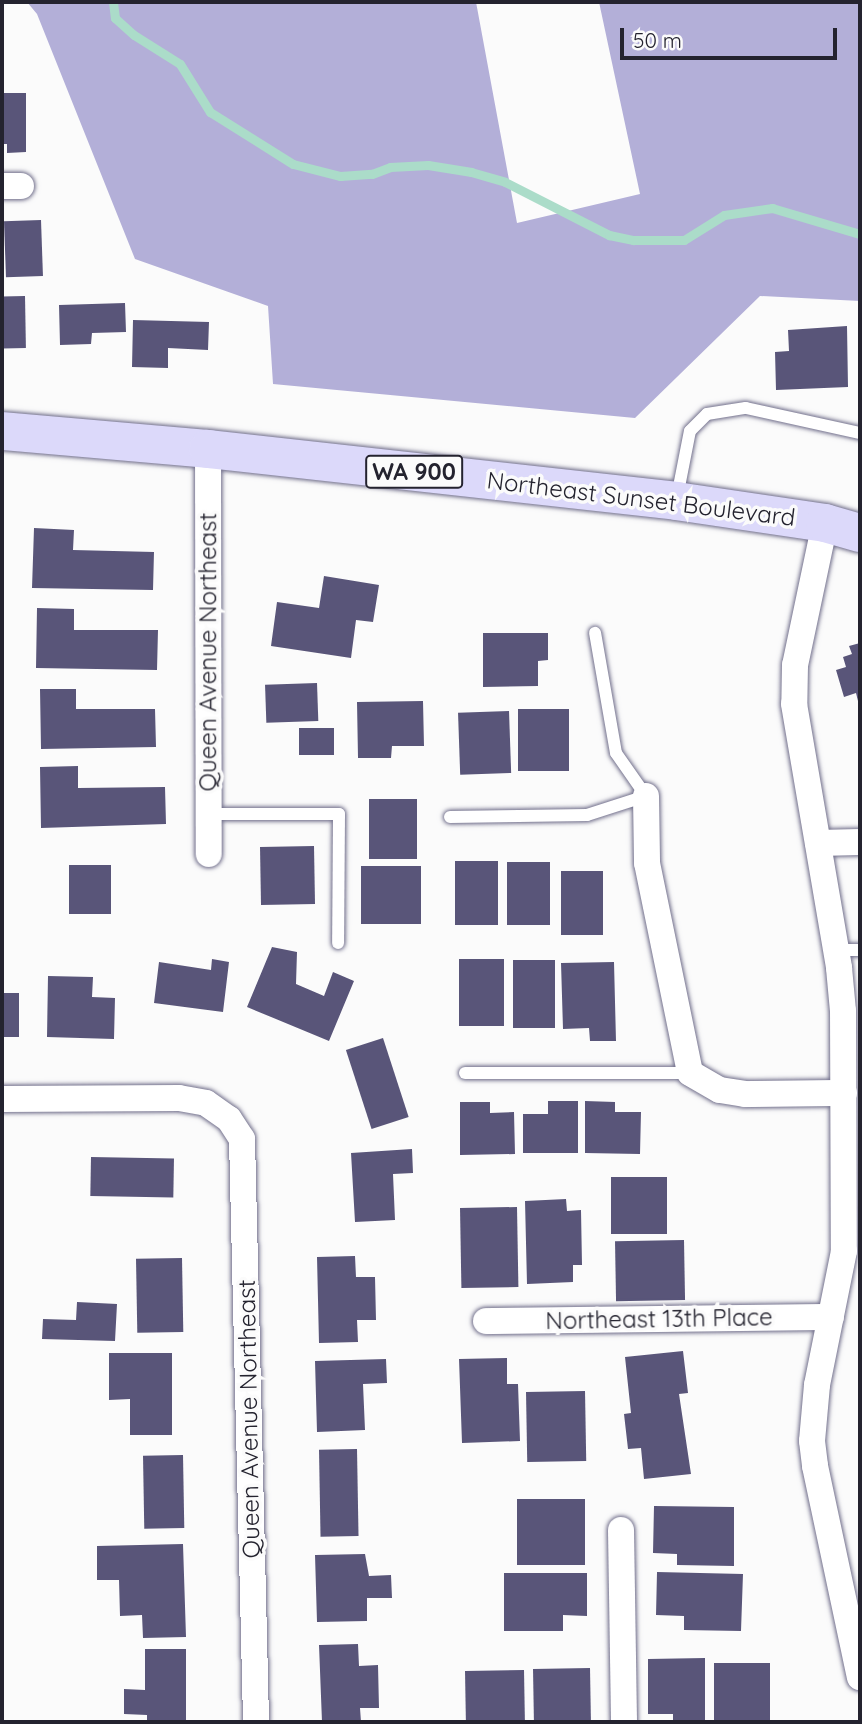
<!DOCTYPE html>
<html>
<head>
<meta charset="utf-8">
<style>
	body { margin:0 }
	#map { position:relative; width:862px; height:1724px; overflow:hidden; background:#fbfbfb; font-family:Quicksand,sans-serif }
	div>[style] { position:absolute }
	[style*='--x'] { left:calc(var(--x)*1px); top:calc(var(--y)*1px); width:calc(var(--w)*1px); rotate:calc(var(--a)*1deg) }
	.forest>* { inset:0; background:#b3afd8 }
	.stream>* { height:9px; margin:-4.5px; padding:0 4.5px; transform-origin:4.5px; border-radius:4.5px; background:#abdcc9 }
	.building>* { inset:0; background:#595579; transform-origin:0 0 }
	.roads { filter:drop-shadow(0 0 2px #72708c) drop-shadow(0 0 2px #72708c) }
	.lane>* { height:12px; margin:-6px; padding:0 6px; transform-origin:6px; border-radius:6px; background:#fff }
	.street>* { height:26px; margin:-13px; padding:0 13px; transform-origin:13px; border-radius:13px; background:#fff }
	.primary>* { height:38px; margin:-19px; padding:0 19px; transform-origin:19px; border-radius:19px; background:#dcd9fa }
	span { translate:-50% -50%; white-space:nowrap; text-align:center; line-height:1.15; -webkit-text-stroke:7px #fbfbfb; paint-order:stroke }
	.shield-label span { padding:2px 5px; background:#fbfbfb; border:2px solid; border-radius:5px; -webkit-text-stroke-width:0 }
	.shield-label { font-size:23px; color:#24232f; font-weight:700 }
	.street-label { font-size:24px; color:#24232f }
	.frame { position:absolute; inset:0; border:4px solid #24232f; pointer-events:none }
	.scale { position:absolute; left:620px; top:28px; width:217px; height:32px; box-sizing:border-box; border:4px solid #24232f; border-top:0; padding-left:9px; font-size:21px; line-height:24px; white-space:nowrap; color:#24232f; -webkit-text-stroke:5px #fbfbfb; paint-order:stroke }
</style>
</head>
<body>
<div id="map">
	<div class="forest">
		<i style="clip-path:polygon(27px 2px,476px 2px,517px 223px,640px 194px,599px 2px,860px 2px,860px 301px,760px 296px,635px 418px,273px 384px,268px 306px,135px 259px,37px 14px)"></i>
	</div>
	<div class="stream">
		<i style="--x:113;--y:2;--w:16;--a:83"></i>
		<i style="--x:115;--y:18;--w:25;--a:42"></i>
		<i style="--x:134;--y:35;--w:54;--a:32.2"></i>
		<i style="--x:180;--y:64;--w:57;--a:58"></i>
		<i style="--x:210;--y:112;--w:98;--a:32.1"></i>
		<i style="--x:293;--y:164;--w:49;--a:14.3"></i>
		<i style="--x:340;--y:176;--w:32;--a:-4"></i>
		<i style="--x:372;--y:174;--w:19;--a:-21"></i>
		<i style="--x:390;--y:167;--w:38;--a:-3"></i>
		<i style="--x:428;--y:165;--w:44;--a:9.2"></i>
		<i style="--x:471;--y:172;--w:35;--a:16"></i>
		<i style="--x:505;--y:182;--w:117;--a:27"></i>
		<i style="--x:609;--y:235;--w:25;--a:12"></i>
		<i style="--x:633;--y:240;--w:51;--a:0"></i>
		<i style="--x:684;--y:240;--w:47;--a:-32"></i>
		<i style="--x:724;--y:215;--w:49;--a:-8.3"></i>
		<i style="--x:772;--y:208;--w:92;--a:16.5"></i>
	</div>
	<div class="building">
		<i style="clip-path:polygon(2px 93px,26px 93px,26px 152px,7px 153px,7px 144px,2px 144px)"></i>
		<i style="left:41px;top:220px;width:56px;height:37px;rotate:88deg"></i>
		<i style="left:25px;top:296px;width:52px;height:23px;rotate:89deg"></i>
		<i style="clip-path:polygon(125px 303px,126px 332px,92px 333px,91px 344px,60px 345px,59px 305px)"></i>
		<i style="clip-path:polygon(133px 320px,209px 322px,208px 350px,168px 348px,168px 368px,132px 367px)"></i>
		<i style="clip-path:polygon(847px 326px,848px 387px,776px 390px,775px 352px,789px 351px,788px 330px)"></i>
		<i style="clip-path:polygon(34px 528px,74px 530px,73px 550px,154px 552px,153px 590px,32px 588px)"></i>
		<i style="clip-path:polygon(324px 576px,379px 585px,373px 622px,356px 620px,351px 658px,271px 646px,277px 602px,319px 608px)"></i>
		<i style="clip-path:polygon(37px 608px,74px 609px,74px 630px,158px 630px,157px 670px,36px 668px)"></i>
		<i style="clip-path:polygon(483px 633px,548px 633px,548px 660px,538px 661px,538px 686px,483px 687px)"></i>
		<i style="clip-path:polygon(860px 643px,860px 705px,859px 705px,856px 693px,844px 697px,836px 670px,846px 667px,843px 657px,852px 654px,849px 646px)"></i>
		<i style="left:317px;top:683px;width:38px;height:52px;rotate:88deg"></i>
		<i style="clip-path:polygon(40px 689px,76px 689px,76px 709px,155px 709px,156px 747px,41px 749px)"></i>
		<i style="clip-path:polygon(423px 701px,424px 746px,392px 746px,391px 758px,358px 758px,357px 702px)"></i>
		<i style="left:569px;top:709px;width:62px;height:51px;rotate:90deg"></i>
		<i style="left:509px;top:711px;width:62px;height:51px;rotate:88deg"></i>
		<i style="left:334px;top:728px;width:27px;height:35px;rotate:90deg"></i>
		<i style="clip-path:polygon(78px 766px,78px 788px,165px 787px,166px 824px,41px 828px,40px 767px)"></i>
		<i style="left:417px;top:799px;width:60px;height:48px;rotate:90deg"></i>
		<i style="left:314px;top:846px;width:58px;height:54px;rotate:89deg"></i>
		<i style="left:498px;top:861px;width:64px;height:43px;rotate:90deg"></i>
		<i style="left:507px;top:862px;width:43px;height:63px"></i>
		<i style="left:69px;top:865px;width:42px;height:49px"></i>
		<i style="left:421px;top:866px;width:58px;height:60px;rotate:90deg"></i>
		<i style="left:561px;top:871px;width:42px;height:64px"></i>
		<i style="clip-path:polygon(272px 947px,297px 952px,296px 984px,324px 996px,333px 972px,354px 981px,329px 1041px,247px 1007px)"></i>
		<i style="clip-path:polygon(212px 959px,229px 962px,223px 1012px,154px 1003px,159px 962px,211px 970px)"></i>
		<i style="left:459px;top:959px;width:45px;height:67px"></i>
		<i style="left:555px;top:960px;width:68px;height:42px;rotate:90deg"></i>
		<i style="clip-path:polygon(614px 962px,616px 1041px,590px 1041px,589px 1028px,563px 1029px,561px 963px)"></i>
		<i style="clip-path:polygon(48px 976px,93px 977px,92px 997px,115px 998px,114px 1039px,47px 1037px)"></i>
		<i style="left:2px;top:993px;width:17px;height:44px"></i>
		<i style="left:383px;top:1038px;width:83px;height:39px;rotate:72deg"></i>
		<i style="clip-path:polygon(548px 1101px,578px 1101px,578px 1153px,523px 1153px,523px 1114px,548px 1114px)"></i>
		<i style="clip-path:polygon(585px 1101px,615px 1102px,615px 1112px,641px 1112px,640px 1154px,585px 1153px)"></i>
		<i style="clip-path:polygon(460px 1102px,490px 1102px,490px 1113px,514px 1112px,515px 1154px,460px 1155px)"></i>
		<i style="clip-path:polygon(412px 1149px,413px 1173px,393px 1174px,395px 1220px,355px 1222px,351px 1153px)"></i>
		<i style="left:91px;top:1157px;width:83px;height:39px;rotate:1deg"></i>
		<i style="left:611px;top:1177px;width:56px;height:57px"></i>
		<i style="clip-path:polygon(566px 1199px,567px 1211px,581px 1210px,582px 1265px,573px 1265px,573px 1282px,527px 1284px,525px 1201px)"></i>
		<i style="left:517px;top:1207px;width:80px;height:57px;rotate:89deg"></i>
		<i style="left:684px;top:1240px;width:60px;height:69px;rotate:89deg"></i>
		<i style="clip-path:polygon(355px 1256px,356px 1277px,375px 1277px,376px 1320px,357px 1320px,358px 1342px,319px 1343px,317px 1257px)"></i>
		<i style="left:182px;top:1258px;width:74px;height:46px;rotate:89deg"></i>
		<i style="clip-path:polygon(77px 1302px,117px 1304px,115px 1341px,42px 1339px,43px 1319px,76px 1320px)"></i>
		<i style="clip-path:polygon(683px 1351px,688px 1393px,679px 1394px,691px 1474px,644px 1479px,641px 1448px,628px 1449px,624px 1414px,631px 1413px,625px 1357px)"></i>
		<i style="clip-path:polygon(109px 1353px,172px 1353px,172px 1435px,130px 1435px,130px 1399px,109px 1400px)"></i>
		<i style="clip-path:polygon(507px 1358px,507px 1384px,518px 1384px,520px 1441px,462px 1443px,459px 1359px)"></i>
		<i style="clip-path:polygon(386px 1359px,387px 1383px,363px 1384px,365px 1430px,317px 1432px,315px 1361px)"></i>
		<i style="left:585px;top:1391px;width:70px;height:59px;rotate:89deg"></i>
		<i style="left:357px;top:1449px;width:87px;height:38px;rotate:89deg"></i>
		<i style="left:183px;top:1455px;width:73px;height:40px;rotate:89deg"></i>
		<i style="left:585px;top:1499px;width:66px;height:68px;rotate:90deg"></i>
		<i style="clip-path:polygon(654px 1506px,734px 1507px,734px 1566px,677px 1565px,677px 1554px,653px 1553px)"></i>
		<i style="clip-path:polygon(183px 1544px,186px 1637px,143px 1638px,142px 1615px,120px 1616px,119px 1580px,97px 1580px,97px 1546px)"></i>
		<i style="clip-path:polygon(365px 1554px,369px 1576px,391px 1575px,392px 1598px,367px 1598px,367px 1621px,317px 1622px,315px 1555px)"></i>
		<i style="clip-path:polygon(657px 1572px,743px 1574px,741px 1631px,684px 1630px,684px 1616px,656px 1615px)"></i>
		<i style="clip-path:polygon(504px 1573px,587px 1573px,587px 1616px,563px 1615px,563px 1631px,504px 1631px)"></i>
		<i style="clip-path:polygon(358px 1644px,359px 1666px,378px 1665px,379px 1708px,360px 1708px,361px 1722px,322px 1722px,319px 1645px)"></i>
		<i style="clip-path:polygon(145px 1649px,186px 1649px,186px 1722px,147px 1722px,147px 1715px,124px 1714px,124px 1689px,145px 1690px)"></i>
		<i style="clip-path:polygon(705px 1658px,705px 1722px,673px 1722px,673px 1714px,648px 1714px,648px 1659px)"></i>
		<i style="left:714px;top:1663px;width:56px;height:59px"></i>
		<i style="left:590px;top:1668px;width:54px;height:57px;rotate:89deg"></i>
		<i style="left:524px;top:1670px;width:52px;height:59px;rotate:89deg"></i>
	</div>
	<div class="roads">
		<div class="lane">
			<i style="--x:677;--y:497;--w:67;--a:-78.9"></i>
			<i style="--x:690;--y:431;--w:24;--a:-45"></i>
			<i style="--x:707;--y:414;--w:39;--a:-9"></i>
			<i style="--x:746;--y:408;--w:117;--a:12.4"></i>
			<i style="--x:209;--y:814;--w:130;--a:0"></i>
			<i style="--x:339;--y:814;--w:129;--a:90.4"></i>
			<i style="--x:450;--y:817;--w:137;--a:-0.8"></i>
			<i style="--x:587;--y:815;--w:62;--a:-17.9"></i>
			<i style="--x:646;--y:796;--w:52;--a:-124.9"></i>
			<i style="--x:616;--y:753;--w:122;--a:-99.9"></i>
			<i style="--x:837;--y:950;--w:23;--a:0"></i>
			<i style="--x:465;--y:1073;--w:225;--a:0"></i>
		</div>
		<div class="street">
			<i style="--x:2;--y:186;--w:19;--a:0"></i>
			<i style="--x:208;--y:449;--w:405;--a:89.9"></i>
			<i style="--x:825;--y:523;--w:145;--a:101.9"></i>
			<i style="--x:795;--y:665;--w:39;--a:91"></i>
			<i style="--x:794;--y:704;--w:268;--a:80.3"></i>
			<i style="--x:839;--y:968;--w:43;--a:84.7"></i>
			<i style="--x:843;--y:1011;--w:240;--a:89.8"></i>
			<i style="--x:844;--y:1251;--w:137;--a:101.4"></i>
			<i style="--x:817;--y:1385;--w:56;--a:95.1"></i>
			<i style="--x:812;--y:1441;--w:25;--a:83"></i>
			<i style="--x:815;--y:1466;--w:216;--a:78"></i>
			<i style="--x:646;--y:796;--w:67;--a:89.1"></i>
			<i style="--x:647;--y:863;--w:214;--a:78.4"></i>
			<i style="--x:690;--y:1073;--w:34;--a:30"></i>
			<i style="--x:720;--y:1090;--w:25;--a:9"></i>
			<i style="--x:745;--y:1094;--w:99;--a:-0.6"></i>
			<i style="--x:818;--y:843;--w:42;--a:-1.4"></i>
			<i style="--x:2;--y:1099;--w:177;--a:-0.3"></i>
			<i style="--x:179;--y:1098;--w:27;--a:10"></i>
			<i style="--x:206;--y:1103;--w:28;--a:35"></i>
			<i style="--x:229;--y:1119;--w:24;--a:57"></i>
			<i style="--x:242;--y:1139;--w:583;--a:88.62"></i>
			<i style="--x:486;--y:1321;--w:345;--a:-0.7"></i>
			<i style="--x:621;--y:1530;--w:192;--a:89.1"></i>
		</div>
		<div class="primary">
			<i style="--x:2;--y:431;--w:207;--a:5"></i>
			<i style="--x:208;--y:449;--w:471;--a:6.3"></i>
			<i style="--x:676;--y:501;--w:151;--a:8.4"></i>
			<i style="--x:825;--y:523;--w:36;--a:16"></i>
		</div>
	</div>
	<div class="shield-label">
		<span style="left:414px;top:472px">WA 900</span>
	</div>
	<div class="street-label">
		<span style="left:641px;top:499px;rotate:7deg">Northeast Sunset Boulevard</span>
		<span style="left:208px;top:652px;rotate:-90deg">Queen Avenue Northeast</span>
		<span style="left:659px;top:1319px;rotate:-1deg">Northeast 13th Place</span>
		<span style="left:249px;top:1419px;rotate:-91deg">Queen Avenue Northeast</span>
	</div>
	<div class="frame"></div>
	<div class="scale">50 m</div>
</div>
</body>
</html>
